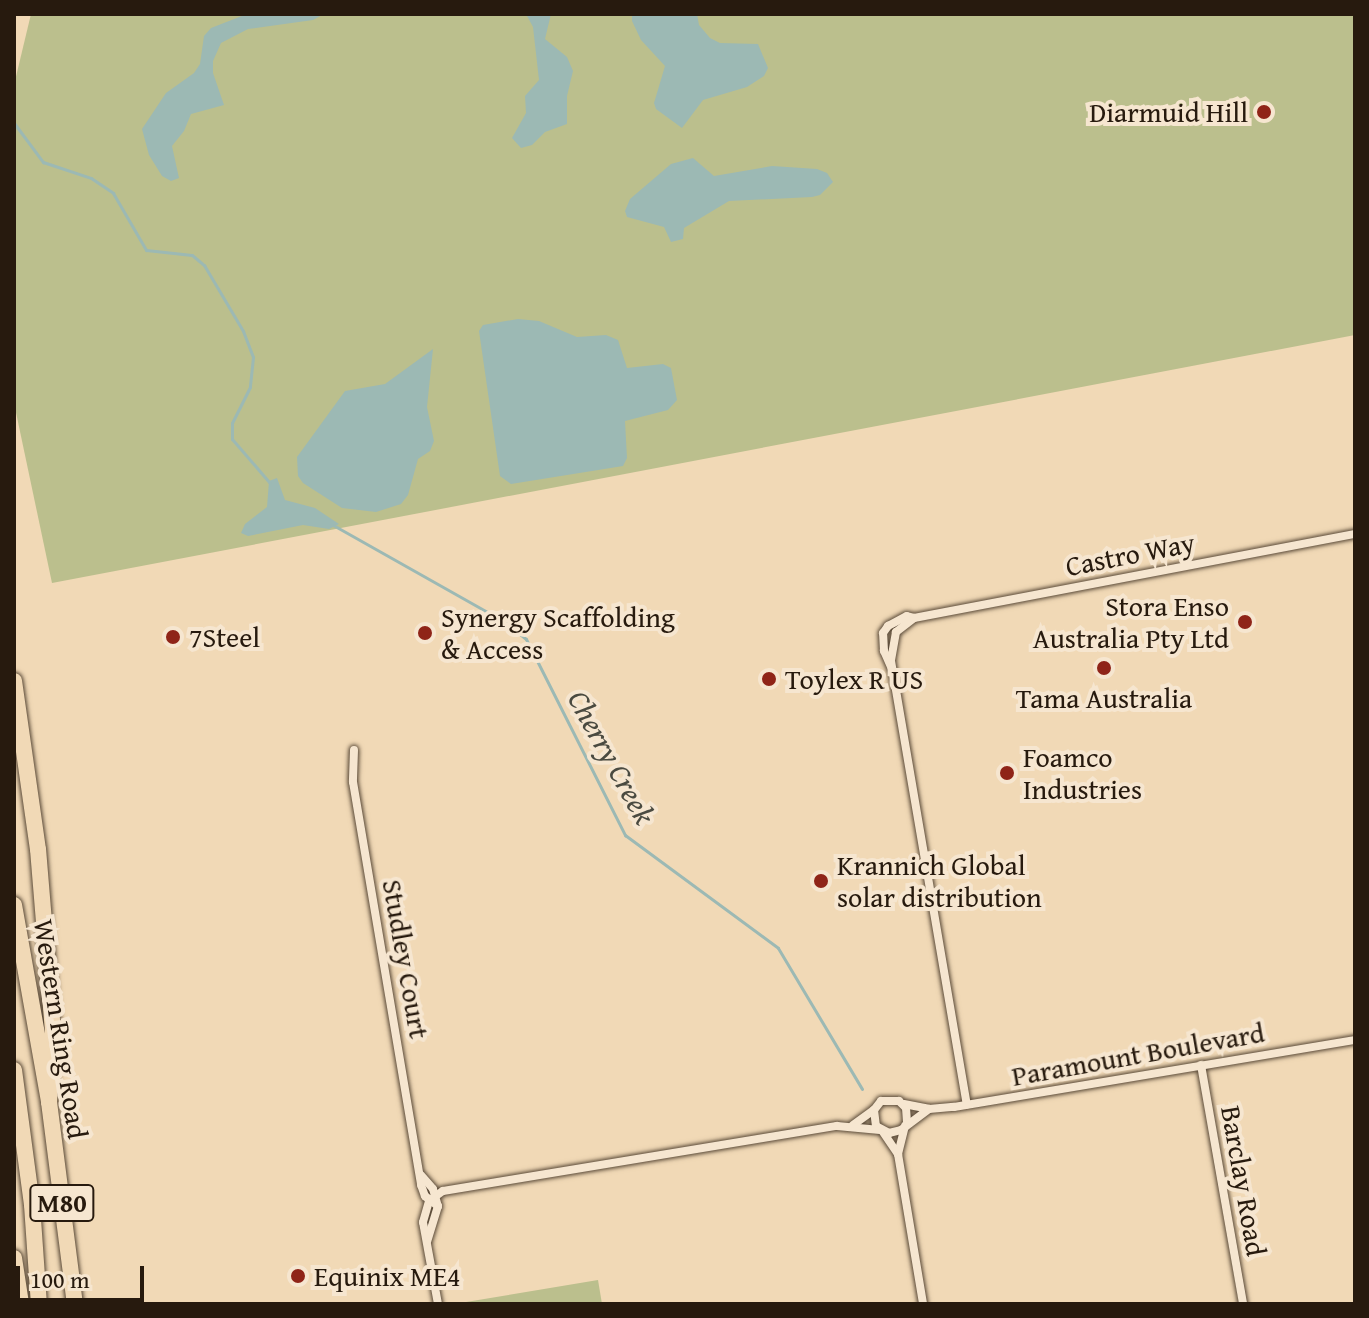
<!DOCTYPE html>
<html>
<head>
<meta charset="utf-8">
<style>
	body { margin:0 }
	#map { position:relative; width:1369px; height:1318px; overflow:hidden; background:#f1d9b6; font-family:"Gentium Book Plus",serif }
	div>[style] { position:absolute }
	[style*='--x'] { left:calc(var(--x)*1px); top:calc(var(--y)*1px); width:calc(var(--w)*1px); rotate:calc(var(--a)*1deg) }
	.green>* { inset:0; background:#bbbf8d }
	.water>* { inset:0; background:#9cb9b4 }
	.stream>* { height:3px; margin:-1.5px; padding:0 1.5px; transform-origin:1.5px; border-radius:1.5px; background:#9cb9b4 }
	.roads { filter:drop-shadow(0 0 2px #5a4a38) drop-shadow(0 0 2px #5a4a38) }
	.minor>* { height:8px; margin:-4px; padding:0 4px; transform-origin:4px; border-radius:4px; background:#f6e6d0 }
	.motorway>* { height:16px; margin:-8px; padding:0 8px; transform-origin:8px; border-radius:8px; background:#f1d9b6 }
	.dots>* { width:22px; height:22px; translate:-50% -50%; box-sizing:border-box; border:4px solid #f6e6d0; border-radius:50% }
	span { translate:-50% -50%; white-space:nowrap; text-align:center; line-height:1.15; -webkit-text-stroke:8px #f6e6d0; paint-order:stroke }
	.shield-label span { padding:2px 6px; background:#f6e6d0; border:2px solid; border-radius:6px; -webkit-text-stroke-width:0 }
	.shield-label { font-size:26px; color:#271a0e; font-weight:700 }
	.poi-label { font-size:28px; color:#271a0e }
	.right { translate:-100% -50%; text-align:right }
	.left { translate:0 -50%; text-align:left }
	.street-label { font-size:28px; color:#271a0e }
	.water-label { font-size:30px; color:#4a4a40; font-style:italic }
	.frame { position:absolute; inset:0; border:16px solid #271a0e; pointer-events:none }
	.scale { position:absolute; left:16px; top:1266px; width:128px; height:36px; box-sizing:border-box; border:4px solid #271a0e; border-top:0; padding-left:10px; font-size:24px; line-height:28px; white-space:nowrap; color:#271a0e; -webkit-text-stroke:6px #f6e6d0; paint-order:stroke }
</style>
</head>
<body>
<div id="map">
	<div class="green">
		<i style="clip-path:polygon(31px 14px,1355px 14px,1355px 335px,52px 583px,14px 403px,14px 85px)"></i>
		<i style="clip-path:polygon(598px 1280px,602px 1304px,454px 1304px)"></i>
	</div>
	<div class="water">
		<i style="clip-path:polygon(247px 14px,324px 14px,313px 20px,248px 29px,221px 43px,213px 61px,213px 73px,224px 105px,191px 114px,184px 131px,172px 146px,179px 178px,171px 181px,162px 176px,149px 155px,142px 129px,166px 93px,194px 73px,200px 64px,204px 36px,211px 28px)"></i>
		<i style="clip-path:polygon(526px 14px,551px 14px,545px 39px,567px 57px,573px 71px,567px 96px,567px 124px,545px 132px,532px 145px,521px 148px,512px 138px,526px 113px,525px 96px,539px 80px,533px 27px)"></i>
		<i style="clip-path:polygon(632px 14px,697px 14px,699px 25px,710px 38px,720px 43px,758px 44px,768px 68px,764px 76px,747px 87px,703px 100px,682px 128px,656px 109px,654px 103px,665px 66px,641px 40px,632px 21px)"></i>
		<i style="clip-path:polygon(693px 158px,714px 176px,772px 166px,817px 169px,827px 173px,833px 182px,820px 195px,812px 197px,729px 201px,684px 228px,683px 239px,671px 242px,664px 227px,627px 217px,625px 211px,630px 199px,671px 164px)"></i>
		<i style="clip-path:polygon(518px 319px,539px 321px,577px 337px,606px 335px,618px 340px,627px 368px,663px 364px,671px 368px,677px 400px,668px 410px,625px 421px,627px 458px,623px 466px,511px 484px,500px 476px,479px 331px,483px 325px)"></i>
		<i style="clip-path:polygon(433px 349px,427px 407px,434px 441px,430px 451px,418px 459px,408px 495px,401px 504px,376px 512px,342px 508px,303px 483px,298px 476px,297px 457px,345px 391px,385px 384px)"></i>
		<i style="clip-path:polygon(277px 478px,285px 500px,315px 508px,339px 524px,329px 529px,303px 525px,248px 536px,241px 533px,245px 524px,267px 507px,269px 481px)"></i>
	</div>
	<div class="stream">
		<i style="--x:14;--y:123;--w:49;--a:53.4"></i>
		<i style="--x:43;--y:162;--w:51;--a:18.4"></i>
		<i style="--x:91;--y:178;--w:27;--a:34"></i>
		<i style="--x:113;--y:193;--w:66;--a:59.9"></i>
		<i style="--x:146;--y:250;--w:46;--a:6.2"></i>
		<i style="--x:192;--y:255;--w:16;--a:40"></i>
		<i style="--x:204;--y:265;--w:77;--a:59.4"></i>
		<i style="--x:243;--y:331;--w:28;--a:69"></i>
		<i style="--x:253;--y:357;--w:30;--a:96"></i>
		<i style="--x:250;--y:387;--w:40;--a:116.6"></i>
		<i style="--x:232;--y:423;--w:16;--a:90"></i>
		<i style="--x:232;--y:439;--w:58;--a:49.2"></i>
		<i style="--x:333;--y:525;--w:197;--a:29.4"></i>
		<i style="--x:505;--y:622;--w:27;--a:39"></i>
		<i style="--x:526;--y:639;--w:220;--a:63.2"></i>
		<i style="--x:625;--y:835;--w:190;--a:36.4"></i>
		<i style="--x:778;--y:948;--w:164;--a:59.2"></i>
	</div>
	<div class="roads">
		<div class="minor">
			<i style="--x:914;--y:618;--w:23;--a:142"></i>
			<i style="--x:896;--y:632;--w:29;--a:100"></i>
			<i style="--x:891;--y:661;--w:450;--a:80.3"></i>
			<i style="--x:892;--y:669;--w:20;--a:-114"></i>
			<i style="--x:884;--y:651;--w:18;--a:-93"></i>
			<i style="--x:883;--y:633;--w:9;--a:-54"></i>
			<i style="--x:888;--y:626;--w:21;--a:-28"></i>
			<i style="--x:907;--y:616;--w:7;--a:16"></i>
			<i style="--x:914;--y:618;--w:449;--a:-10.8"></i>
			<i style="--x:354;--y:750;--w:32;--a:92"></i>
			<i style="--x:353;--y:782;--w:409;--a:80.4"></i>
			<i style="--x:421;--y:1185;--w:12;--a:70"></i>
			<i style="--x:425;--y:1196;--w:16;--a:38"></i>
			<i style="--x:1201;--y:1065;--w:243;--a:80"></i>
			<i style="--x:904;--y:1104;--w:25;--a:11"></i>
			<i style="--x:929;--y:1109;--w:25;--a:-5"></i>
			<i style="--x:954;--y:1107;--w:407;--a:-9.5"></i>
			<i style="--x:907;--y:1122;--w:14;--a:-94"></i>
			<i style="--x:906;--y:1108;--w:10;--a:-135"></i>
			<i style="--x:899;--y:1101;--w:18;--a:180"></i>
			<i style="--x:881;--y:1101;--w:11;--a:128"></i>
			<i style="--x:874;--y:1110;--w:16;--a:83"></i>
			<i style="--x:876;--y:1126;--w:15;--a:28"></i>
			<i style="--x:889;--y:1133;--w:12;--a:-14"></i>
			<i style="--x:901;--y:1130;--w:35;--a:-37"></i>
			<i style="--x:853;--y:1125;--w:26;--a:-36"></i>
			<i style="--x:883;--y:1132;--w:27;--a:56"></i>
			<i style="--x:898;--y:1154;--w:152;--a:80.5"></i>
			<i style="--x:898;--y:1154;--w:29;--a:-76"></i>
			<i style="--x:421;--y:1175;--w:18;--a:49"></i>
			<i style="--x:433;--y:1189;--w:18;--a:74"></i>
			<i style="--x:438;--y:1206;--w:37;--a:107"></i>
			<i style="--x:438;--y:1304;--w:83;--a:-100.4"></i>
			<i style="--x:423;--y:1222;--w:22;--a:-74"></i>
			<i style="--x:429;--y:1201;--w:17;--a:-36"></i>
			<i style="--x:443;--y:1191;--w:399;--a:-9.4"></i>
			<i style="--x:837;--y:1126;--w:43;--a:5.3"></i>
		</div>
		<div class="motorway">
			<i style="--x:14;--y:681;--w:170;--a:81.9"></i>
			<i style="--x:38;--y:849;--w:182;--a:85.3"></i>
			<i style="--x:53;--y:1030;--w:72;--a:93.2"></i>
			<i style="--x:14;--y:905;--w:200;--a:79.9"></i>
			<i style="--x:49;--y:1102;--w:204;--a:82.7"></i>
			<i style="--x:14;--y:1070;--w:136;--a:82.4"></i>
			<i style="--x:32;--y:1205;--w:99;--a:86"></i>
			<i style="--x:14;--y:1258;--w:47;--a:81.3"></i>
		</div>
	</div>
	<div class="dots">
		<i style="left:1264px;top:112px;background:#8f2418"></i>
		<i style="left:1245px;top:622px;background:#8f2418"></i>
		<i style="left:425px;top:633px;background:#8f2418"></i>
		<i style="left:173px;top:637px;background:#8f2418"></i>
		<i style="left:1104px;top:668px;background:#8f2418"></i>
		<i style="left:769px;top:679px;background:#8f2418"></i>
		<i style="left:1007px;top:773px;background:#8f2418"></i>
		<i style="left:821px;top:881px;background:#8f2418"></i>
		<i style="left:298px;top:1276px;background:#8f2418"></i>
	</div>
	<div class="shield-label">
		<span style="left:62px;top:1203px">M80</span>
	</div>
	<div class="poi-label">
		<span class="right" style="left:1248px;top:112px">Diarmuid Hill</span>
		<span class="right" style="left:1229px;top:622px">Stora Enso<br>Australia Pty Ltd</span>
		<span class="left" style="left:441px;top:633px">Synergy Scaffolding<br>&amp; Access</span>
		<span class="left" style="left:189px;top:637px">7Steel</span>
		<span class="left" style="left:785px;top:679px">Toylex R US</span>
		<span style="left:1104px;top:698px">Tama Australia</span>
		<span class="left" style="left:1023px;top:773px">Foamco<br>Industries</span>
		<span class="left" style="left:837px;top:881px">Krannich Global<br>solar distribution</span>
		<span class="left" style="left:314px;top:1276px">Equinix ME4</span>
	</div>
	<div class="street-label">
		<span style="left:1130px;top:554px;rotate:-11deg">Castro Way</span>
		<span style="left:406px;top:959px;rotate:80deg">Studley Court</span>
		<span style="left:61px;top:1029px;rotate:81deg">Western Ring Road</span>
		<span style="left:1138px;top:1054px;rotate:-10deg">Paramount Boulevard</span>
		<span style="left:1244px;top:1181px;rotate:80deg">Barclay Road</span>
	</div>
	<div class="water-label">
		<span style="left:612px;top:757px;rotate:61deg">Cherry Creek</span>
	</div>
	<div class="frame"></div>
	<div class="scale">100 m</div>
</div>
</body>
</html>
